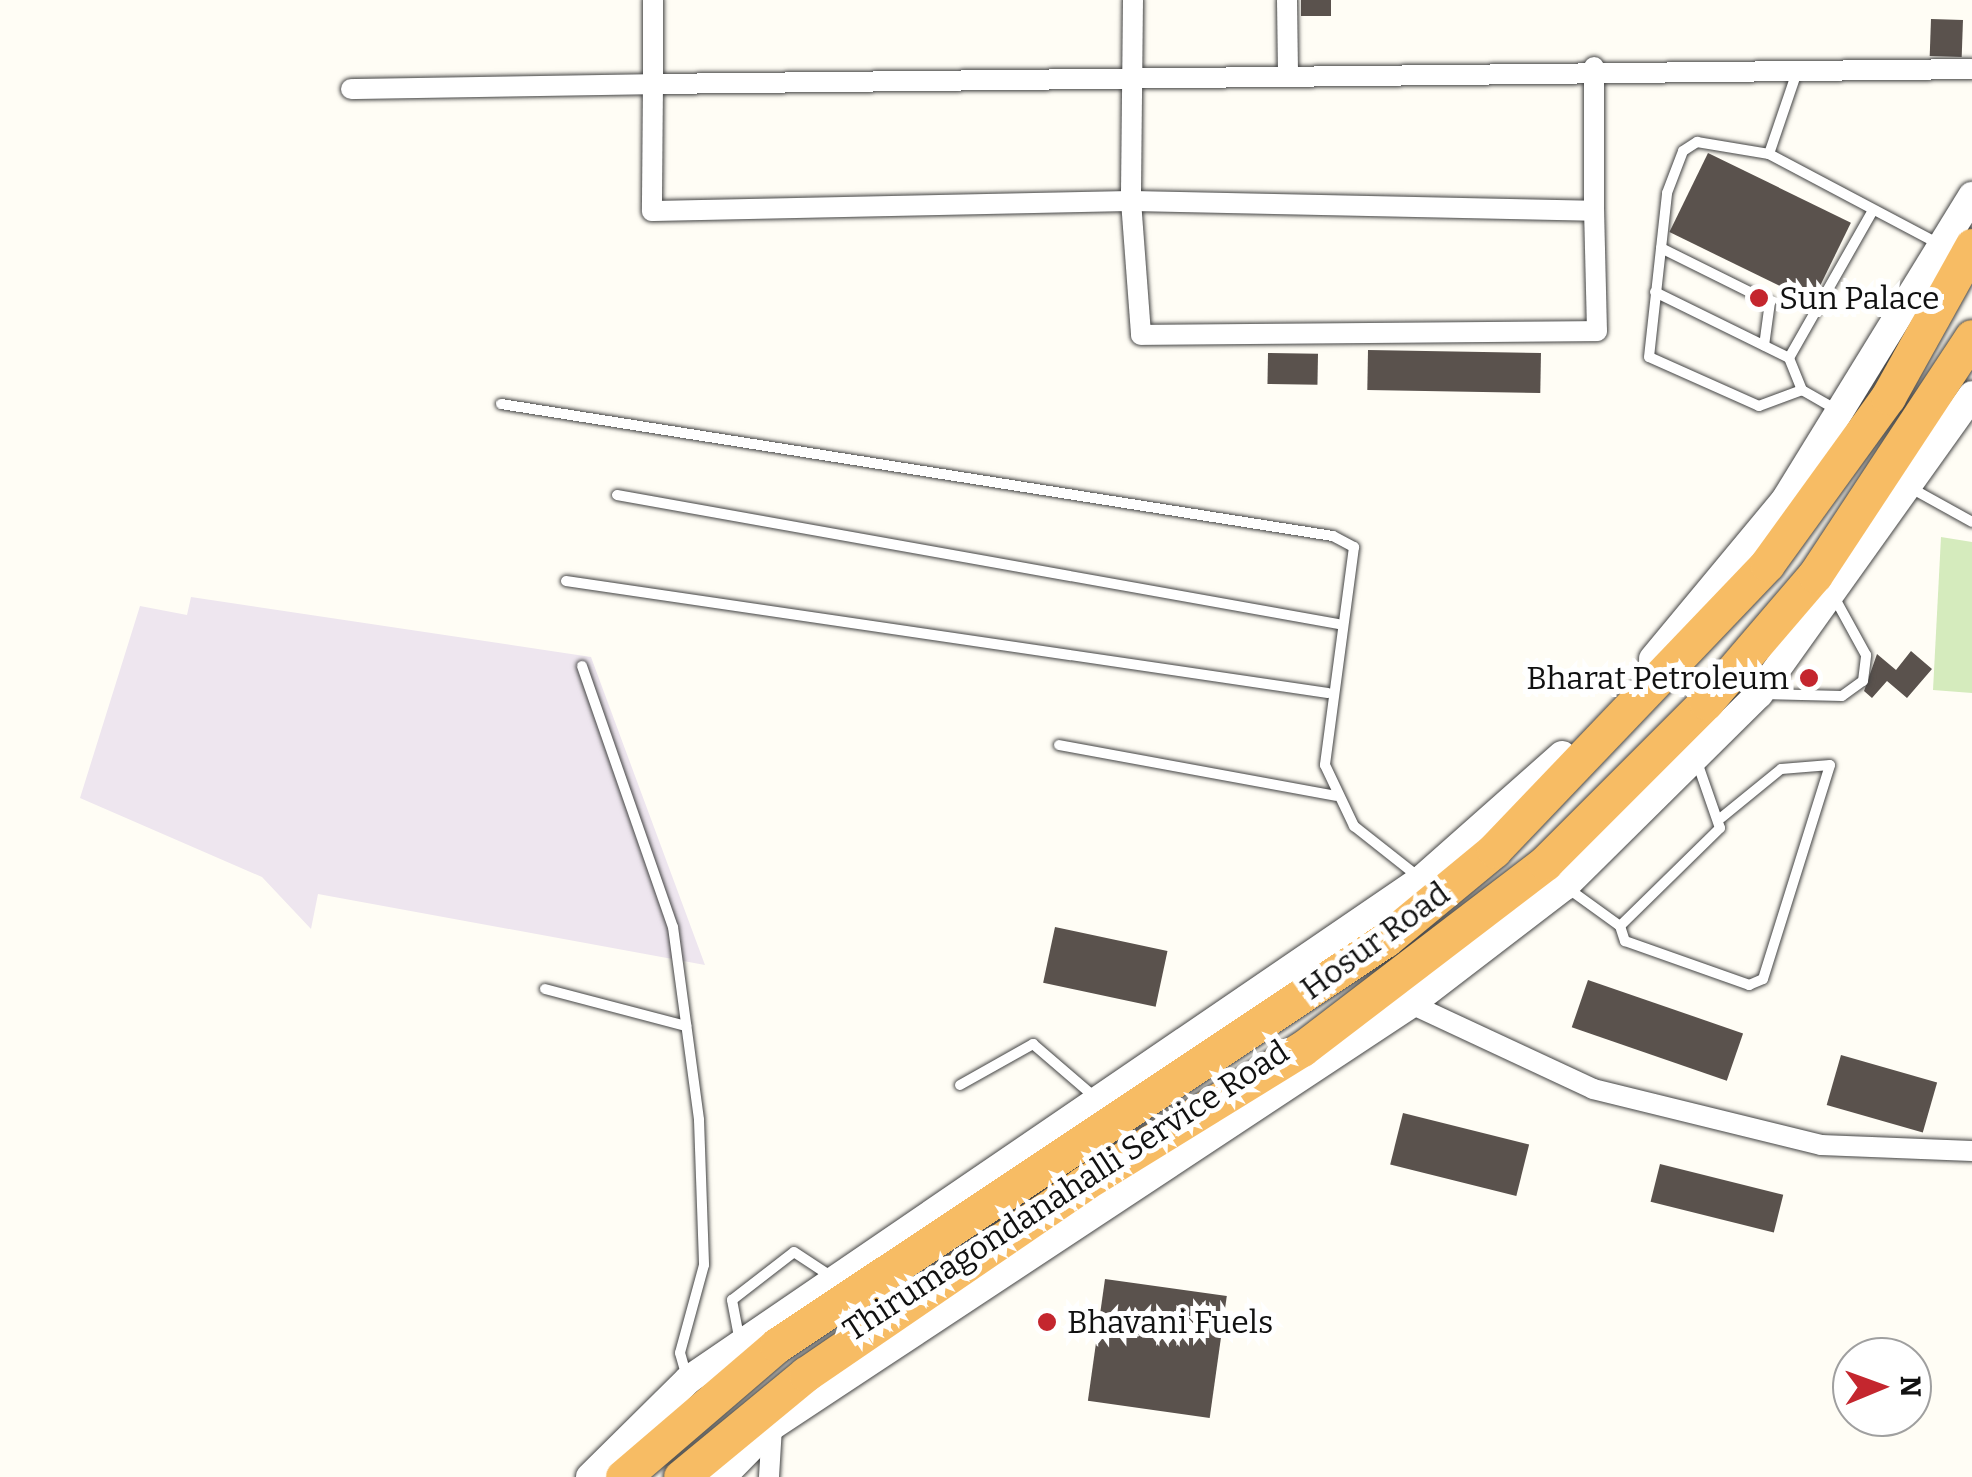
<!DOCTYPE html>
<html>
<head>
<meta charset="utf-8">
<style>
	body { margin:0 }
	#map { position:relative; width:1972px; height:1477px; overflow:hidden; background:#fffdf5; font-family:Bitter,serif }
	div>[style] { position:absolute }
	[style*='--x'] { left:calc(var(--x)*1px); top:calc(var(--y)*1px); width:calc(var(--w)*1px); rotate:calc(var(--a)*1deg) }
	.industrial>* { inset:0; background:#eee6ef }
	.green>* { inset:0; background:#d5ebbd }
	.building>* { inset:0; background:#5a524d; transform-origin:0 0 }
	.roads { filter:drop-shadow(0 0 2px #444) drop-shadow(0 0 2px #444) }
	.service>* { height:10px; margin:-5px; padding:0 5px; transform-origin:5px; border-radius:5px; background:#fff }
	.minor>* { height:20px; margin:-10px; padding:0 10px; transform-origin:10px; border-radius:10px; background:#fff }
	.tertiary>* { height:28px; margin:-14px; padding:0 14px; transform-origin:14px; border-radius:14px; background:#fff }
	.trunk>* { height:35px; margin:-17.5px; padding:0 17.5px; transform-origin:17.5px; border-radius:17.5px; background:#f7bc64 }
	.dots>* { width:28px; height:28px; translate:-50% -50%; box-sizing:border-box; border:5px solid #fff; border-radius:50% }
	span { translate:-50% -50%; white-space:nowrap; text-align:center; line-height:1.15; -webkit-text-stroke:10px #fff; paint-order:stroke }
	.poi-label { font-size:32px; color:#111 }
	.left { translate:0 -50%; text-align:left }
	.right { translate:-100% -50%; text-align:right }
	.street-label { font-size:32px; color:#111 }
	.north { position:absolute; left:1832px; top:1337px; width:100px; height:100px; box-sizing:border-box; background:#fff; border:2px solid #a0a0a0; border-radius:50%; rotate:89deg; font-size:28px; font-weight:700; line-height:40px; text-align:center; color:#111 }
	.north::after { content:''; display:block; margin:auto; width:35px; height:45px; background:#c4262e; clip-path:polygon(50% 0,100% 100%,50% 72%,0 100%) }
</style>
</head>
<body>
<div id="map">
	<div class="industrial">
		<i style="clip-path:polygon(191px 597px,591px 657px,705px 965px,318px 894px,311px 929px,262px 877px,80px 798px,140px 606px,187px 615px)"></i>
	</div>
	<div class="green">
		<i style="clip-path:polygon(1941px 537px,1972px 542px,1972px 693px,1933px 690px)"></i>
	</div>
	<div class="building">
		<i style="left:1301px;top:0;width:30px;height:16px"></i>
		<i style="left:1931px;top:19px;width:32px;height:37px;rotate:2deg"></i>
		<i style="left:1708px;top:153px;width:159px;height:88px;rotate:26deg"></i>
		<i style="left:1368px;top:350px;width:173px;height:40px;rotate:1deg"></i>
		<i style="left:1268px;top:353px;width:50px;height:31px;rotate:1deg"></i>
		<i style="clip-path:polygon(1911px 651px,1932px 669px,1907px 698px,1887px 681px,1872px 698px,1864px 691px,1877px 654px,1896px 670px)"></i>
		<i style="left:1055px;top:927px;width:115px;height:57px;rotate:12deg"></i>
		<i style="left:1588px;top:980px;width:164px;height:50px;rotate:19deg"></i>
		<i style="left:1841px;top:1055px;width:100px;height:52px;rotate:16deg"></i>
		<i style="left:1403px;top:1113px;width:130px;height:53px;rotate:14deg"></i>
		<i style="left:1660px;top:1164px;width:127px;height:39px;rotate:14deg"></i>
		<i style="left:1105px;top:1279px;width:123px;height:123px;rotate:8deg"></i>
	</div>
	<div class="roads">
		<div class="service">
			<i style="--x:1769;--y:154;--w:90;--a:-71.2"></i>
			<i style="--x:1661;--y:248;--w:122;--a:26.4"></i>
			<i style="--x:1770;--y:302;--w:44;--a:97.8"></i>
			<i style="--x:1655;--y:292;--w:149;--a:26.2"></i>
			<i style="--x:1789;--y:358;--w:35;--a:68"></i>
			<i style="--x:1802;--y:390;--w:40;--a:29.7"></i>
			<i style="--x:1789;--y:358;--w:170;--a:-60.4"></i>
			<i style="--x:1802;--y:390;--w:46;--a:159.6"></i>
			<i style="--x:1759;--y:406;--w:120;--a:-156"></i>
			<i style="--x:1649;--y:357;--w:165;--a:-83.7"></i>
			<i style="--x:1667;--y:193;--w:45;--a:-69.1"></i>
			<i style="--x:1683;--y:151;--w:17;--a:-33"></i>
			<i style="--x:1697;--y:142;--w:73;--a:9.5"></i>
			<i style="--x:1769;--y:154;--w:195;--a:27.9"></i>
			<i style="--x:501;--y:404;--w:842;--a:9.02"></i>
			<i style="--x:1333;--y:536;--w:24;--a:28"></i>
			<i style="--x:1354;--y:547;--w:220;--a:97.6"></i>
			<i style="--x:1325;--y:765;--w:68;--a:64.6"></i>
			<i style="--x:1354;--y:826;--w:85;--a:38.3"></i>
			<i style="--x:1911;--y:488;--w:70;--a:29.1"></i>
			<i style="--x:617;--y:495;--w:732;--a:10.14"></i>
			<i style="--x:566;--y:581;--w:770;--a:8.36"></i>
			<i style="--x:582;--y:666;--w:276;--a:70.8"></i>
			<i style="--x:673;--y:927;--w:195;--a:82.3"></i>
			<i style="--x:699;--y:1120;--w:145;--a:88"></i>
			<i style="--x:704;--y:1265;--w:91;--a:105.3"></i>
			<i style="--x:680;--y:1353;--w:26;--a:74"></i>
			<i style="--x:1762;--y:694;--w:80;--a:1.4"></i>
			<i style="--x:1842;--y:696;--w:26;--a:-36"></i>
			<i style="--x:1863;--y:681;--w:26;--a:-83"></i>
			<i style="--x:1866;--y:655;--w:68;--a:-118.8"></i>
			<i style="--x:1059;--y:745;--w:282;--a:10.4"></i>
			<i style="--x:1566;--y:887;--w:67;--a:35.8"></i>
			<i style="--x:1620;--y:926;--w:16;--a:72"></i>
			<i style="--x:1625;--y:941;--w:132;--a:19.5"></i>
			<i style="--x:1749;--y:985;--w:15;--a:-23"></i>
			<i style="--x:1763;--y:979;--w:224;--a:-72.6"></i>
			<i style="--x:1830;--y:765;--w:49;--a:175.3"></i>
			<i style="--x:1781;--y:769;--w:77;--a:140.8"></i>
			<i style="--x:1620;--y:926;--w:140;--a:-44.4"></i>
			<i style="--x:1720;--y:828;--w:70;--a:-109.2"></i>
			<i style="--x:545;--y:989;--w:146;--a:14.7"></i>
			<i style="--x:960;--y:1085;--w:84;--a:-29.3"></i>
			<i style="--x:1033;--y:1044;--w:84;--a:40.7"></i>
			<i style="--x:740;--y:1342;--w:43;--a:-100.8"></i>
			<i style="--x:732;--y:1300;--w:78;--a:-37.7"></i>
			<i style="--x:794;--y:1252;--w:45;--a:33.3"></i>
		</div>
		<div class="minor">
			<i style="--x:653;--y:0;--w:84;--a:90"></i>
			<i style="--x:653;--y:84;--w:1319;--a:-0.65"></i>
			<i style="--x:1133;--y:0;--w:201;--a:90.6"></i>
			<i style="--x:1131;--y:201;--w:463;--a:1.2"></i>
			<i style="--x:1594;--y:211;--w:144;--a:-90"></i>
			<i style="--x:1287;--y:0;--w:71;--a:89.2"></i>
			<i style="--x:351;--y:89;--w:302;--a:-0.9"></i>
			<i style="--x:653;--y:84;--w:127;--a:90.5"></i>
			<i style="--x:652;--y:211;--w:479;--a:-1.2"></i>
			<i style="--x:1131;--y:201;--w:134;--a:85.7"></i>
			<i style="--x:1141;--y:335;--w:456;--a:-0.5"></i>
			<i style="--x:1597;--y:331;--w:120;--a:-91.4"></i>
			<i style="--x:1411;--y:1004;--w:201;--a:25"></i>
			<i style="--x:1593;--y:1089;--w:235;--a:13.8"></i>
			<i style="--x:1821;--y:1145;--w:151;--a:2.3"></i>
			<i style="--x:769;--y:1477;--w:51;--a:-86.6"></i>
		</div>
		<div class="tertiary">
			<i style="--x:1653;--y:659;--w:207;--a:-50.3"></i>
			<i style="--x:1785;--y:500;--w:357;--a:-58.4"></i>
			<i style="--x:590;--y:1477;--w:138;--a:-44.7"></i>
			<i style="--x:688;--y:1380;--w:889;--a:-34.32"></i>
			<i style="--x:1422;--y:879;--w:187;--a:-41.5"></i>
			<i style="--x:722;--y:1477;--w:71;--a:-45.6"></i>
			<i style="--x:772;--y:1426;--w:766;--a:-33.44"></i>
			<i style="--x:1411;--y:1004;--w:194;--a:-37.5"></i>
			<i style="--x:1565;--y:886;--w:273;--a:-44.7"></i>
			<i style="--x:1759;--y:694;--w:367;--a:-54.5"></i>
		</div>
		<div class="trunk">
			<i style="--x:623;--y:1477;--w:203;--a:-40.6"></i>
			<i style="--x:777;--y:1345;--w:731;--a:-33.67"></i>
			<i style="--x:1385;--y:940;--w:141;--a:-39.5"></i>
			<i style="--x:1494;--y:850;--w:395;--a:-46.3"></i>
			<i style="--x:1767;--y:564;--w:206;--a:-54.1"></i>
			<i style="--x:1888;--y:397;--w:173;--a:-60.9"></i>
			<i style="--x:681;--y:1477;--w:162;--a:-39.5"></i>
			<i style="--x:806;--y:1374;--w:336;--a:-34.4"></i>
			<i style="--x:1083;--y:1184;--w:257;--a:-31.7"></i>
			<i style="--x:1302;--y:1049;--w:306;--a:-37.4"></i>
			<i style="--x:1545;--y:863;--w:228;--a:-45"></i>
			<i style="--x:1706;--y:702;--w:167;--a:-49.4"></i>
			<i style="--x:1815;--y:575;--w:285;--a:-56.6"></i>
		</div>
	</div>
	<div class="dots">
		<i style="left:1759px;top:298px;background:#c4262e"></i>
		<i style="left:1809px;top:678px;background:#c4262e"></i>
		<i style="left:1047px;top:1322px;background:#c4262e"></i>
	</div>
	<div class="poi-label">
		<span class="left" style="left:1779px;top:298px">Sun Palace</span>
		<span class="right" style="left:1789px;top:678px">Bharat Petroleum</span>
		<span class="left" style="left:1067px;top:1322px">Bhavani Fuels</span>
	</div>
	<div class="street-label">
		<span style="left:1375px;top:941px;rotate:-36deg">Hosur Road</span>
		<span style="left:1066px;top:1191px;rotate:-33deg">Thirumagondanahalli Service Road</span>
	</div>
	<div class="north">N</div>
</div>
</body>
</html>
